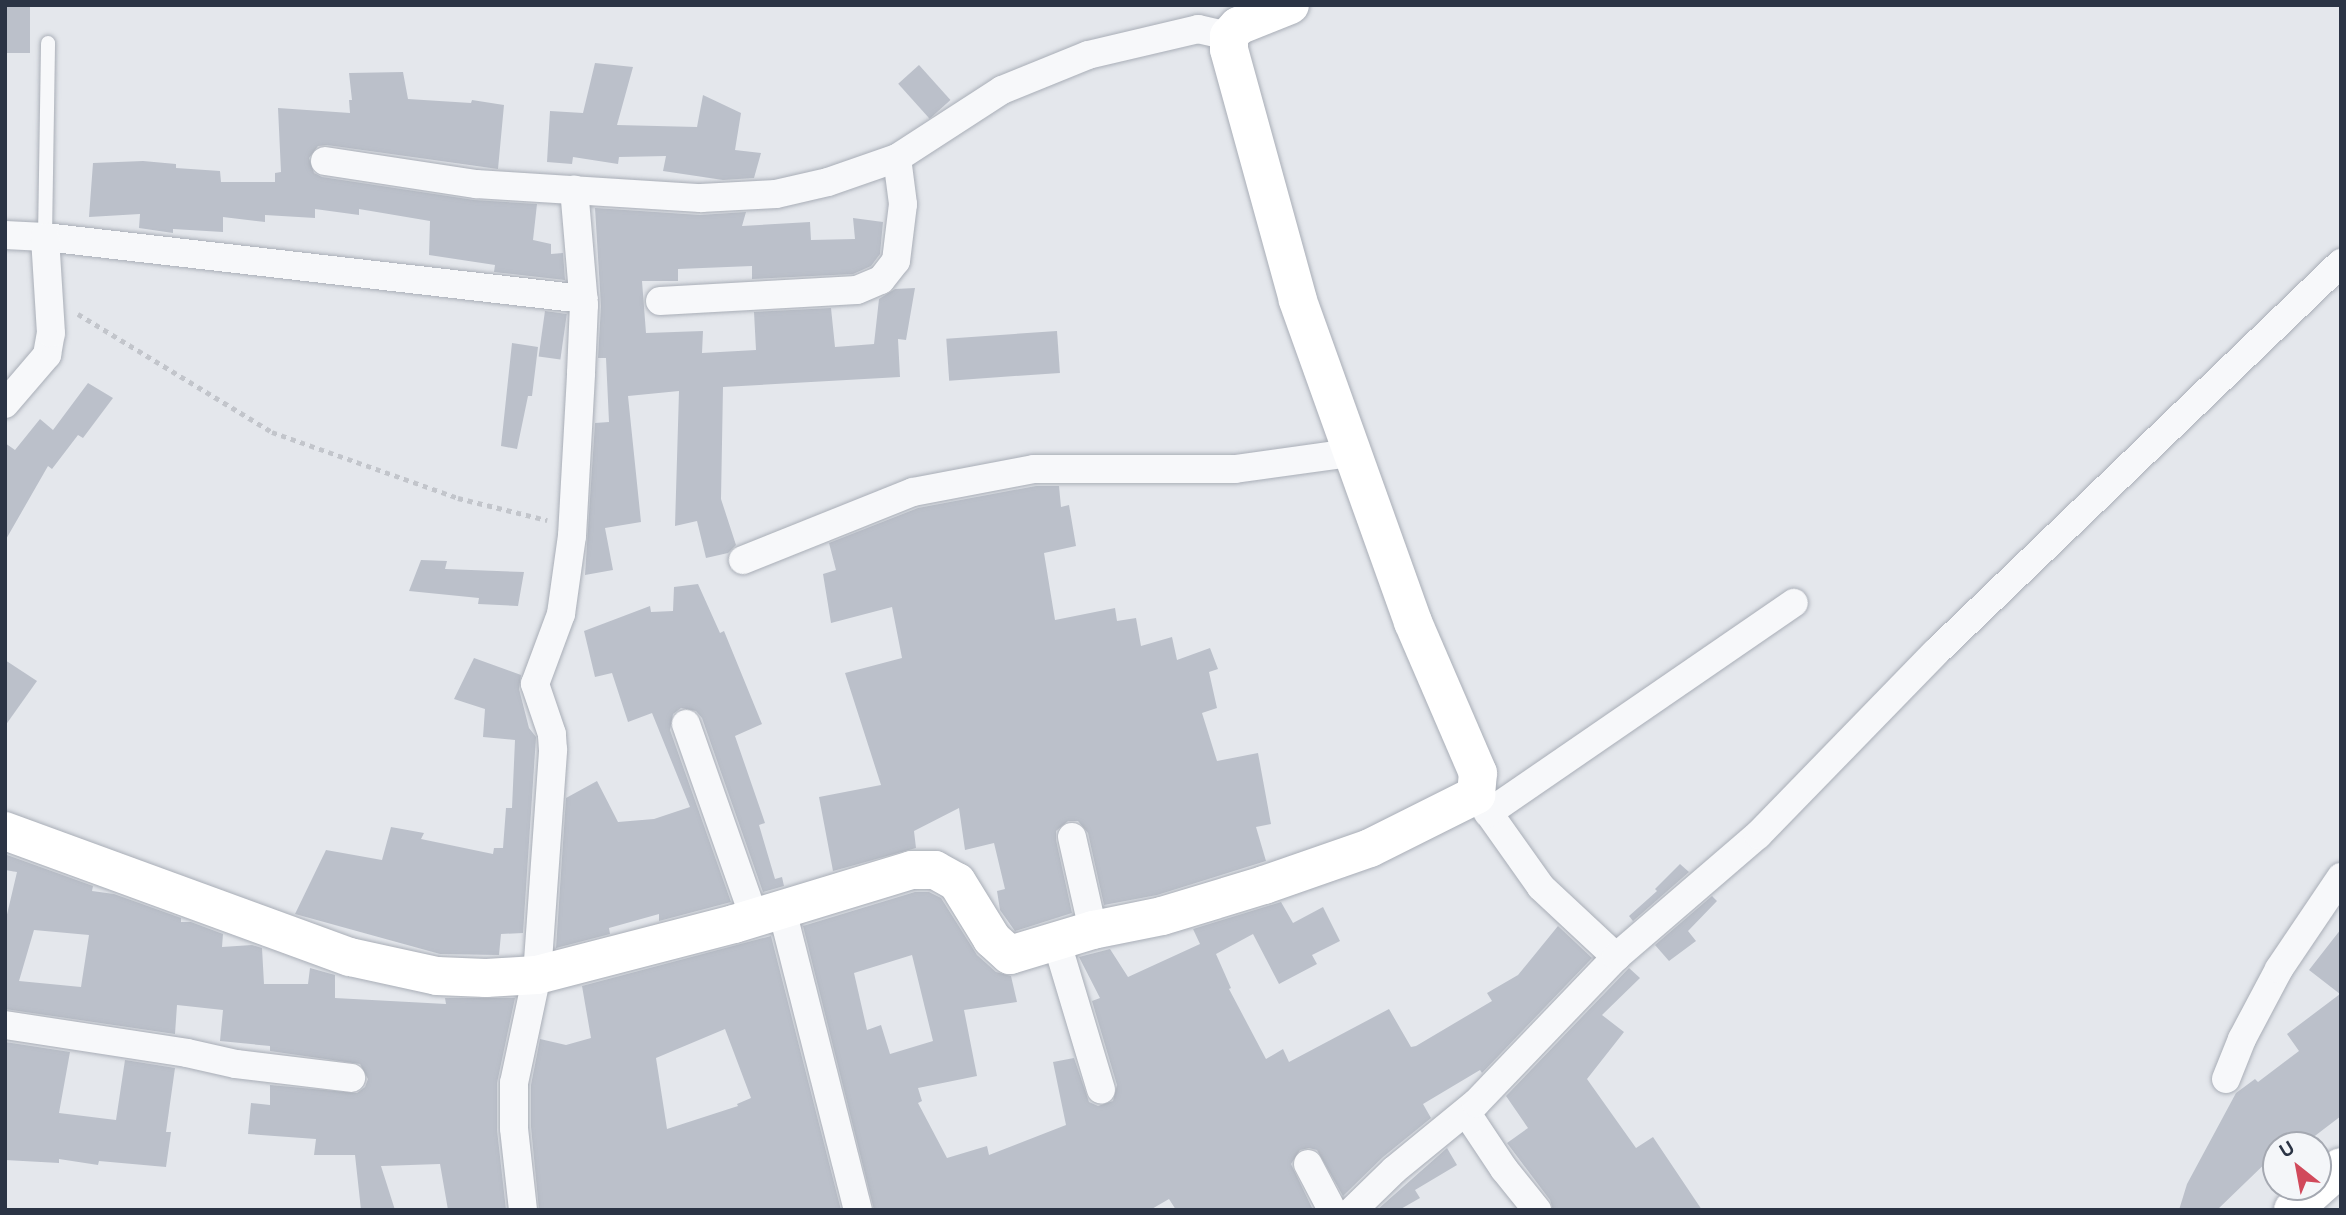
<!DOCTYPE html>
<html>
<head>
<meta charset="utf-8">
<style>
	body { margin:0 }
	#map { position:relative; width:2346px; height:1215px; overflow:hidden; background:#e4e7ec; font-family:Figtree,sans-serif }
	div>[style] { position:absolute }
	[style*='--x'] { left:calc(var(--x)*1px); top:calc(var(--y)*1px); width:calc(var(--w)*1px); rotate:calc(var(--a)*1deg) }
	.building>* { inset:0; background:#bbc0ca; transform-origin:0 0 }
	.path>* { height:4.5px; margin-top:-2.25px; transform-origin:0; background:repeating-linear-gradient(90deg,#c2c5cb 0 5px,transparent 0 10px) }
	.roads { filter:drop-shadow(0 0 2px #a9aeb7) drop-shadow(0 0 2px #a9aeb7) }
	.lane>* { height:14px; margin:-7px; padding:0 7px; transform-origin:7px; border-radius:7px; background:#f7f8fa }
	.street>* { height:28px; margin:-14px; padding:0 14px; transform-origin:14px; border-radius:14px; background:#f7f8fa }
	.secondary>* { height:38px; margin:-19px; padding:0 19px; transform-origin:19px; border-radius:19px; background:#fff }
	span { translate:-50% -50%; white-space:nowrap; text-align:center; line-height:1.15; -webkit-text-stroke:5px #f4f6f9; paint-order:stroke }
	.frame { position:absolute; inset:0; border:7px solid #2b3445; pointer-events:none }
	.north { position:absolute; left:2262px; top:1131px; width:70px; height:70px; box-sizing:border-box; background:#f4f6f9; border:2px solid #a4a8b1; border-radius:50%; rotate:329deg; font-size:19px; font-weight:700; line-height:28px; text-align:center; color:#2b3445 }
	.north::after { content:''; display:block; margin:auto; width:24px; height:32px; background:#d1495b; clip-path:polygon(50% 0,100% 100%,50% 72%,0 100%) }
</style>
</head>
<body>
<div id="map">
	<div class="building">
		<i style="left:5px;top:5px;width:25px;height:48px"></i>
		<i style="clip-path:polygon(595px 63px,633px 67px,617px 125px,697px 127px,703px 95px,741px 113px,735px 150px,761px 153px,754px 178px,723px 180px,663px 171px,666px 156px,619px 157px,618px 164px,573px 157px,572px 164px,547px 162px,550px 111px,583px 113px)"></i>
		<i style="left:919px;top:65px;width:47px;height:28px;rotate:48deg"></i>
		<i style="clip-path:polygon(403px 72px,408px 99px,471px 103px,472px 100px,504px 105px,498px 169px,327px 145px,318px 146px,309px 158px,314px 173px,322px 177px,474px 200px,537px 204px,533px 240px,551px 244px,551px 254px,563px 253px,565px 280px,494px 272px,495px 265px,429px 255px,430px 221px,359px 209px,359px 215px,315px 209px,315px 218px,265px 215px,265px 222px,223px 217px,223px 232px,173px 229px,173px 233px,139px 228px,140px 214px,89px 217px,93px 163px,143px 161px,176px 164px,176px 168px,220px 171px,221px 182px,275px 182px,275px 173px,281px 172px,278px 108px,350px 113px,349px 100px,352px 100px,349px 73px)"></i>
		<i style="clip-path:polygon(595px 208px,700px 215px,746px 212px,742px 226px,810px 222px,811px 240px,855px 239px,853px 218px,883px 222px,880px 254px,871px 266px,853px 274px,752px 279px,752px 266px,678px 269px,678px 281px,642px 281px,646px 333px,703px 331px,702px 353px,756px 350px,754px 312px,831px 308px,835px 347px,874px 344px,879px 299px,895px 289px,915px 288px,906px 340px,898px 339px,900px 377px,723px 387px,721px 499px,736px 545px,728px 553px,706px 558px,697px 521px,675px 526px,679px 391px,628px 396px,641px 522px,605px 528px,613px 570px,585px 575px,595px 423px,609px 422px,606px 358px,598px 358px,601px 306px)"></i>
		<i style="left:545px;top:311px;width:22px;height:46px;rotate:8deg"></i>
		<i style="left:1057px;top:331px;width:42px;height:111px;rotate:86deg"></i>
		<i style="clip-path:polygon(512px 343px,538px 347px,532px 396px,528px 396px,517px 449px,501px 446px)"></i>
		<i style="clip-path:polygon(88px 383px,113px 398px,83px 438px,78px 435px,52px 469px,48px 466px,5px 541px,5px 443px,15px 450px,40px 419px,53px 430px)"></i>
		<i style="clip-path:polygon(1036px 486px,1059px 486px,1061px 507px,1069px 505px,1076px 546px,1044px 553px,1055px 620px,1115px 608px,1117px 621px,1136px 618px,1141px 646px,1172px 637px,1177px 660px,1210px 648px,1218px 669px,1209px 672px,1217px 708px,1202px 713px,1217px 761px,1258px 753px,1271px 824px,1256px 827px,1266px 861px,1157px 895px,1104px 905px,1088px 833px,1078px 821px,1068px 821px,1056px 831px,1056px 840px,1072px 913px,1015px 931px,1000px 910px,997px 891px,1005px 889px,994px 843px,965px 850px,959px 808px,914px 831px,916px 848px,833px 871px,819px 797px,881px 785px,845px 673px,902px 658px,892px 607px,831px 623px,823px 574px,836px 570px,829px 543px,918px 508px)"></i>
		<i style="clip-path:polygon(421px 560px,447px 561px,445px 569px,524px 572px,518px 606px,478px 604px,479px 598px,409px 591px)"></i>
		<i style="clip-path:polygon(698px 584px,720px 633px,724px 631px,762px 724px,735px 736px,765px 823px,759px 825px,775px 879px,782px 877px,784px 886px,763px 892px,702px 718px,696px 711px,681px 708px,673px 714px,670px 730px,731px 902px,659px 921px,659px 914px,609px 928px,610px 934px,556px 948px,566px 798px,597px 781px,618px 822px,654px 819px,690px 807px,652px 713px,628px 722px,612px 673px,595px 677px,584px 631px,650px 606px,651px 612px,673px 611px,674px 587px)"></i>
		<i style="clip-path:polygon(474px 658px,521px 675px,519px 689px,529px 728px,536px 737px,523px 933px,501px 934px,499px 955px,440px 954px,295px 914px,326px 850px,382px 860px,391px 827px,424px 833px,421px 839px,493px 854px,494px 848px,503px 848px,506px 808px,512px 808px,515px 740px,483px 737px,485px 709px,454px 699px)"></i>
		<i style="clip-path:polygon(5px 660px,37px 681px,5px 726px)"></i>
		<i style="clip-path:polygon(evenodd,7px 855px,93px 886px,92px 891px,114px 894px,181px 918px,181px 922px,191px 922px,223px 934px,222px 947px,252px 945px,262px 948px,264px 984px,308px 984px,310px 968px,335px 975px,335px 998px,446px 1004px,445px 998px,515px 998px,497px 1083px,497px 1130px,506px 1210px,448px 1210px,440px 1164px,381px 1166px,395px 1210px,361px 1210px,355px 1155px,314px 1155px,316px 1139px,248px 1134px,251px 1103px,270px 1105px,270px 1085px,357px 1093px,365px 1087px,368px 1079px,360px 1064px,270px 1051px,270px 1046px,220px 1041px,223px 1010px,177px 1005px,175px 1034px,5px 1009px,5px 923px,17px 872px,5px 870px,7px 855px,34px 930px,89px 935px,81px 987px,19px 981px,34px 930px)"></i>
		<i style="clip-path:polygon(1680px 864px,1689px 872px,1633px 921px,1629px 916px,1657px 891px,1655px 889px)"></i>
		<i style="clip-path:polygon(evenodd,915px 892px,929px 892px,941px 898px,977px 955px,996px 972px,1011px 976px,1017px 1002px,964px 1010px,977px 1076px,918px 1088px,922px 1101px,918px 1103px,947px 1158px,987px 1146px,989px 1155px,1066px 1125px,1053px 1062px,1074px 1058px,1089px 1102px,1098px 1106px,1113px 1101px,1117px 1085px,1092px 1001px,1100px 998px,1079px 957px,1110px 949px,1128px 977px,1200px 944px,1193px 929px,1281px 902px,1293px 923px,1323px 907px,1340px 941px,1312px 955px,1317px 964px,1279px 984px,1253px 934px,1216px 954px,1231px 988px,1229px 989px,1266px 1059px,1283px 1049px,1289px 1062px,1389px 1009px,1411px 1047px,1416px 1046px,1492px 1001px,1487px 993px,1518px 975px,1558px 926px,1592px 958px,1482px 1073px,1480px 1070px,1423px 1104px,1431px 1118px,1383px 1157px,1343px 1196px,1317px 1150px,1309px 1148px,1300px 1150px,1291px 1164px,1313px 1210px,1176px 1210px,1169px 1199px,1150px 1210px,874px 1210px,803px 926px,915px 892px,912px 955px,933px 1041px,890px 1054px,881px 1025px,867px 1030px,854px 973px,912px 955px)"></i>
		<i style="clip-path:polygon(1712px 896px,1717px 901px,1688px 931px,1696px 941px,1669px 961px,1655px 945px)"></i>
		<i style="clip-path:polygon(2341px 929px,2341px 1116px,2303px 1145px,2276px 1145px,2276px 1153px,2217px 1210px,2179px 1210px,2187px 1184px,2236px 1093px,2255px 1079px,2258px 1082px,2299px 1051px,2287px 1034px,2340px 994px,2309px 970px)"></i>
		<i style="clip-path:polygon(evenodd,771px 936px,841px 1210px,539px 1210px,531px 1127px,531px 1085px,540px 1039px,566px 1045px,591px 1038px,582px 986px,771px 936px,725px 1029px,751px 1098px,737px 1104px,738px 1106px,667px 1129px,656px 1058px,725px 1029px)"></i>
		<i style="clip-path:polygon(1629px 968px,1640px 978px,1602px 1015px,1624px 1032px,1587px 1079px,1636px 1148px,1653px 1137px,1702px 1210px,1553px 1210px,1550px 1200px,1507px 1143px,1528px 1128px,1506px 1096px)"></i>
		<i style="clip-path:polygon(5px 1042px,70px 1052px,59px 1113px,116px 1120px,125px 1060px,175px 1068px,166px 1132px,171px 1132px,166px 1167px,99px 1161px,98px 1165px,59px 1159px,59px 1163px,5px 1160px)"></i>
		<i style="clip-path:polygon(1447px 1148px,1457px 1165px,1415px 1190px,1420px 1198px,1399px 1210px,1377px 1210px)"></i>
	</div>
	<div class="path">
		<i style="--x:78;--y:314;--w:227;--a:31.3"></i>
		<i style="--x:272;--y:432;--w:197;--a:19.5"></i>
		<i style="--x:458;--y:498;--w:92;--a:13.9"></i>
	</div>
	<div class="roads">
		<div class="lane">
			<i style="--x:45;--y:237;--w:194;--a:-89.1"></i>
		</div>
		<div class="street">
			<i style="--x:325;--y:161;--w:153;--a:8.7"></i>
			<i style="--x:476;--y:184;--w:225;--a:3.6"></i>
			<i style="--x:701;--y:198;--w:75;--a:-3.1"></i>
			<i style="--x:776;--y:194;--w:53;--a:-13"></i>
			<i style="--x:828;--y:182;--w:73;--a:-19.2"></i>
			<i style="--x:897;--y:158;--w:125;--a:-32.9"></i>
			<i style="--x:1002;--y:90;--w:93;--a:-22.1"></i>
			<i style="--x:1088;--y:55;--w:113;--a:-13.3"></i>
			<i style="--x:1198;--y:29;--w:32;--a:13"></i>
			<i style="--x:5;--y:235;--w:40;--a:2.9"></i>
			<i style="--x:45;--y:237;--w:542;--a:6.57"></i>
			<i style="--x:660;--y:301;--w:197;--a:-3.2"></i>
			<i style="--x:857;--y:290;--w:26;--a:-23"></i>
			<i style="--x:881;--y:280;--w:24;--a:-52"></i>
			<i style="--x:896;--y:261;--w:57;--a:-83"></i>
			<i style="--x:903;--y:204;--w:46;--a:-97.4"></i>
			<i style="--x:5;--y:404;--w:65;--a:-49.4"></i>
			<i style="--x:47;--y:355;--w:22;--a:-80"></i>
			<i style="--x:51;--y:333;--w:96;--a:-93.6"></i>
			<i style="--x:743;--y:560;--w:183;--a:-21.8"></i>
			<i style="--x:913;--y:492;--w:123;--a:-10.8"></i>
			<i style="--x:1034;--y:469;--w:201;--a:0"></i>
			<i style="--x:1235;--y:469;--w:117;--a:-7.9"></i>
			<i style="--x:686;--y:724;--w:205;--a:70.6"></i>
			<i style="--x:1478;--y:798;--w:109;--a:54.7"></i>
			<i style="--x:1541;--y:887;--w:103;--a:43"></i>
			<i style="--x:1488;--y:813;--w:371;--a:-34.5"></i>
			<i style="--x:1072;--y:837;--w:95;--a:77.3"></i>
			<i style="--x:782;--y:910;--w:309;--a:75.8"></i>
			<i style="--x:1057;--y:943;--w:153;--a:73.3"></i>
			<i style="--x:5;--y:1025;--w:184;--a:8.7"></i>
			<i style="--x:187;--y:1053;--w:50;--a:12.7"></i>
			<i style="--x:236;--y:1064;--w:116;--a:6.9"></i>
			<i style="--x:2226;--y:1079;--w:43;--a:-68.2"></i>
			<i style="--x:2242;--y:1039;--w:79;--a:-62.1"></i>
			<i style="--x:2279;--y:969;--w:111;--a:-56"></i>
			<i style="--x:1466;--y:1112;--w:69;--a:56.3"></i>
			<i style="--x:1504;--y:1169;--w:53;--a:51.2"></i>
			<i style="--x:1308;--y:1164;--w:52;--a:62.4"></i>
			<i style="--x:523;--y:1210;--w:82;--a:-96.3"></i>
			<i style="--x:514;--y:1128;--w:45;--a:-90"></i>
			<i style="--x:514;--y:1083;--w:110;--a:-78"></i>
			<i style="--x:537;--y:975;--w:226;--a:-85.9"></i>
			<i style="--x:553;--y:750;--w:16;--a:-94"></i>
			<i style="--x:552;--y:734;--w:53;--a:-108.8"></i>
			<i style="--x:535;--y:684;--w:75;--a:-69.6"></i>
			<i style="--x:561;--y:614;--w:79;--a:-82"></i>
			<i style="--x:572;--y:536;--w:163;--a:-86.8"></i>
			<i style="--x:581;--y:373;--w:68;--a:-87.5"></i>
			<i style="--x:584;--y:305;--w:116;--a:-94.9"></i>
			<i style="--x:1353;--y:1210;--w:57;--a:-44.3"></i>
			<i style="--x:1394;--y:1170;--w:106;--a:-39.3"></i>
			<i style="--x:1476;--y:1103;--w:202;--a:-46.2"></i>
			<i style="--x:1616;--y:957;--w:187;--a:-40.7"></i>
			<i style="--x:1758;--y:835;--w:254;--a:-45.8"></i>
			<i style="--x:1935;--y:653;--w:563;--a:-43.85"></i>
		</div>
		<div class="secondary">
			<i style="--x:5;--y:831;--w:367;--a:20.1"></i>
			<i style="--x:350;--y:957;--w:89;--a:12.3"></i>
			<i style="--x:437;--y:976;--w:49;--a:2.3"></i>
			<i style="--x:486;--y:978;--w:51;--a:-3.4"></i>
			<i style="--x:537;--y:975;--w:203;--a:-14.5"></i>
			<i style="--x:734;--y:924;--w:186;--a:-16.9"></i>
			<i style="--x:912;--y:870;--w:23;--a:0"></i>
			<i style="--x:935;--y:870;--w:25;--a:29"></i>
			<i style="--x:957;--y:882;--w:67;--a:58.4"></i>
			<i style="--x:992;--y:939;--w:24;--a:42"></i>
			<i style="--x:1010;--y:955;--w:87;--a:-16.8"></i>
			<i style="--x:1093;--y:930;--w:70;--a:-11.5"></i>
			<i style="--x:1162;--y:916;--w:107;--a:-16.9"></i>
			<i style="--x:1264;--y:885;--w:112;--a:-19.2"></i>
			<i style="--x:1370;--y:848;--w:119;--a:-26.6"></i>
			<i style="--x:1476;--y:795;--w:22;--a:-85"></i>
			<i style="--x:1478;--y:773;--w:164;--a:-113.3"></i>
			<i style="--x:1413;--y:622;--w:342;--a:-109.7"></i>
			<i style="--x:1298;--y:300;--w:260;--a:-105.4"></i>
			<i style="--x:1229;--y:49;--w:13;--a:-90"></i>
			<i style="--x:1229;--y:36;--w:13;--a:-48"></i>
			<i style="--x:1238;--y:26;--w:56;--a:-22"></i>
			<i style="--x:2293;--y:1210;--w:64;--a:-41.9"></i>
		</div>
	</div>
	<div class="frame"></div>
	<div class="north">U</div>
</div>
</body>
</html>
